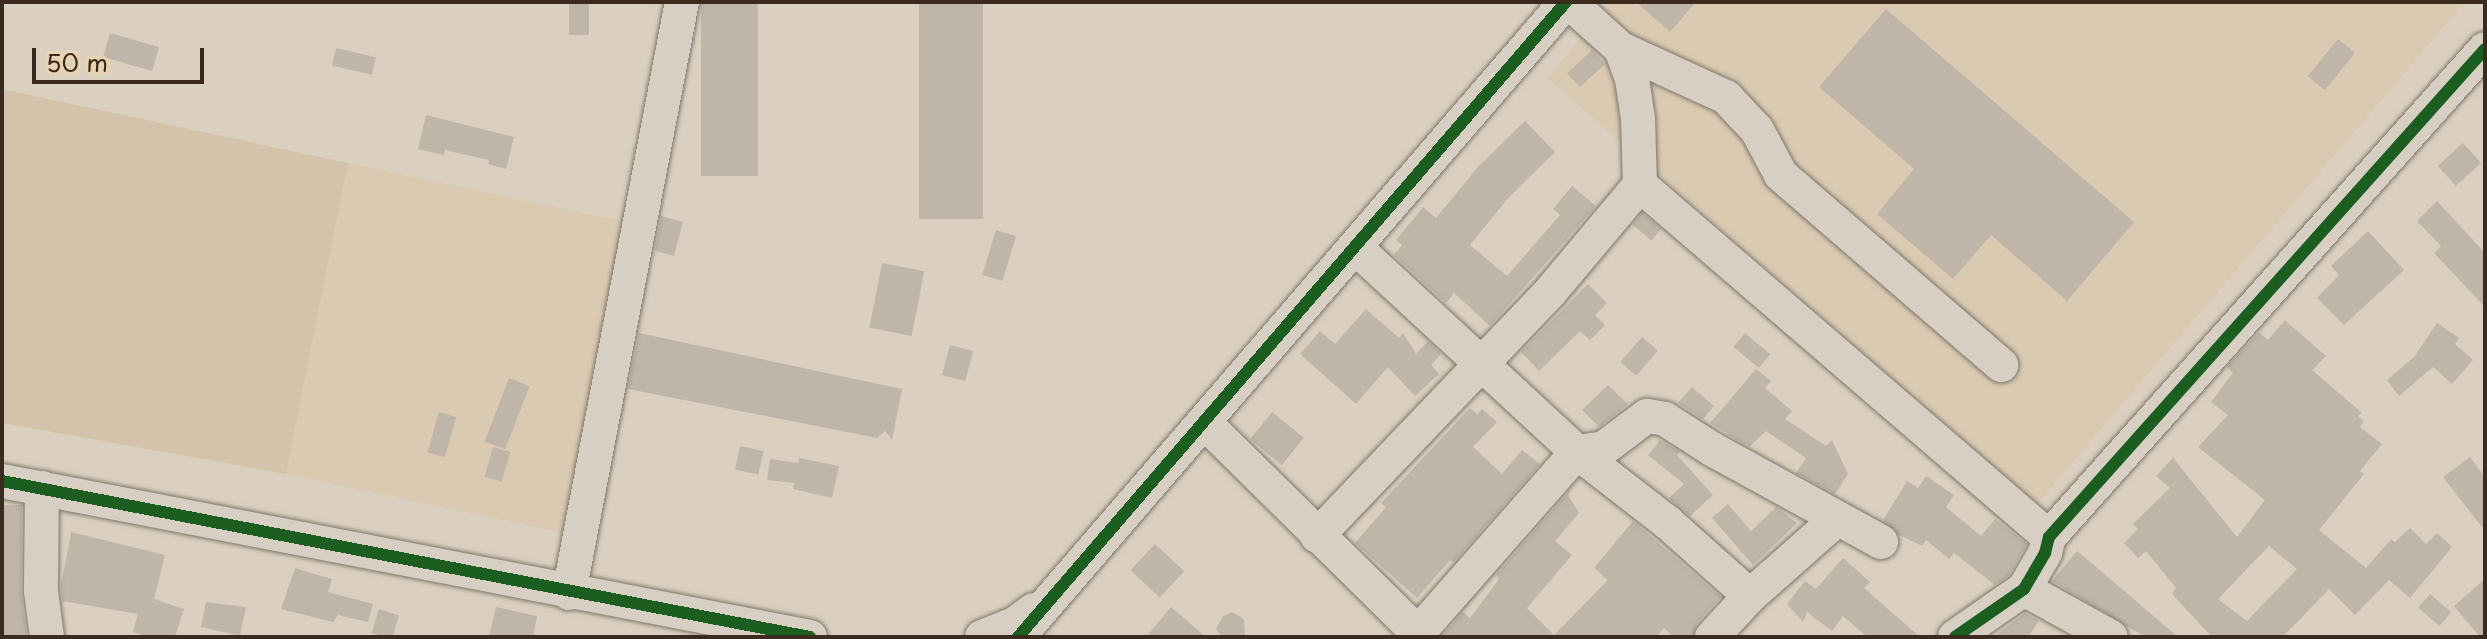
<!DOCTYPE html>
<html>
<head>
<meta charset="utf-8">
<style>
	body { margin:0 }
	#map { position:relative; width:2487px; height:639px; overflow:hidden; background:#dbd0bf; font-family:"Playpen Sans",sans-serif }
	div>[style] { position:absolute }
	[style*='--x'] { left:calc(var(--x)*1px); top:calc(var(--y)*1px); width:calc(var(--w)*1px); rotate:calc(var(--a)*1deg) }
	.built>* { inset:0; background:#dacab1; transform-origin:0 0 }
	.green>* { inset:0; background:#d3c3ab }
	.building>* { inset:0; background:#bfb6a9; transform-origin:0 0 }
	.roads { filter:drop-shadow(0 0 2px #7e766b) drop-shadow(0 0 2px #7e766b) }
	.minor>* { height:34px; margin:-17px; padding:0 17px; transform-origin:17px; border-radius:17px; background:#d7cfc3 }
	.cycleway>* { height:12px; margin:-6px; padding:0 6px; transform-origin:6px; border-radius:6px; background:#1b5e20 }
	span { translate:-50% -50%; white-space:nowrap; text-align:center; line-height:1.15; -webkit-text-stroke:8px #e8d4b2; paint-order:stroke }
	.frame { position:absolute; inset:0; border:4px solid #3b2a1e; pointer-events:none }
	.scale { position:absolute; left:32px; top:48px; width:172px; height:36px; box-sizing:border-box; border:4px solid #3b2a1e; border-top:0; padding-left:10px; font-size:24px; line-height:28px; white-space:nowrap; color:#3b2a1e; -webkit-text-stroke:6px #e8d4b2; paint-order:stroke }
</style>
</head>
<body>
<div id="map">
	<div class="built">
		<i style="clip-path:polygon(1612px 2px,2465px 2px,2037px 504px,1547px 78px)"></i>
		<i style="left:348px;top:163px;width:290px;height:317px;rotate:12deg"></i>
	</div>
	<div class="green">
		<i style="clip-path:polygon(2px 89px,348px 163px,286px 474px,2px 423px)"></i>
	</div>
	<div class="building">
		<i style="left:569px;top:2px;width:20px;height:33px"></i>
		<i style="left:701px;top:2px;width:57px;height:174px"></i>
		<i style="left:919px;top:2px;width:64px;height:217px"></i>
		<i style="clip-path:polygon(1636px 2px,1696px 2px,1670px 32px)"></i>
		<i style="clip-path:polygon(1886px 9px,2134px 222px,2067px 301px,1991px 235px,1953px 279px,1877px 214px,1914px 169px,1819px 87px)"></i>
		<i style="left:110px;top:33px;width:51px;height:25px;rotate:16deg"></i>
		<i style="left:2338px;top:39px;width:22px;height:48px;rotate:39deg"></i>
		<i style="left:336px;top:48px;width:41px;height:18px;rotate:13deg"></i>
		<i style="left:1592px;top:50px;width:19px;height:34px;rotate:47deg"></i>
		<i style="clip-path:polygon(426px 115px,514px 137px,506px 169px,488px 164px,489px 160px,445px 150px,444px 155px,418px 149px)"></i>
		<i style="clip-path:polygon(1525px 121px,1555px 152px,1508px 198px,1470px 245px,1507px 276px,1560px 215px,1553px 209px,1572px 186px,1596px 206px,1490px 326px,1454px 293px,1446px 303px,1394px 255px,1402px 245px,1396px 240px,1423px 207px,1436px 218px,1478px 167px)"></i>
		<i style="left:2463px;top:143px;width:27px;height:34px;rotate:48deg"></i>
		<i style="clip-path:polygon(2437px 201px,2485px 253px,2485px 307px,2434px 253px,2441px 246px,2417px 221px)"></i>
		<i style="left:1642px;top:213px;width:25px;height:15px;rotate:40deg"></i>
		<i style="clip-path:polygon(661px 216px,683px 222px,674px 256px,655px 251px)"></i>
		<i style="left:996px;top:230px;width:21px;height:47px;rotate:17deg"></i>
		<i style="clip-path:polygon(2368px 231px,2404px 270px,2344px 325px,2317px 298px,2339px 275px,2331px 266px)"></i>
		<i style="left:882px;top:263px;width:43px;height:66px;rotate:11deg"></i>
		<i style="clip-path:polygon(1588px 284px,1607px 303px,1595px 315px,1605px 325px,1590px 340px,1580px 331px,1539px 371px,1521px 352px)"></i>
		<i style="clip-path:polygon(1366px 309px,1399px 338px,1403px 333px,1416px 354px,1428px 341px,1441px 354px,1431px 365px,1439px 374px,1415px 396px,1388px 367px,1356px 404px,1300px 354px,1320px 331px,1335px 344px)"></i>
		<i style="clip-path:polygon(evenodd,2285px 320px,2326px 356px,2312px 370px,2362px 413px,2358px 416px,2364px 421px,2360px 427px,2382px 444px,2360px 471px,2364px 474px,2319px 530px,2366px 568px,2391px 539px,2395px 542px,2410px 528px,2426px 544px,2437px 533px,2452px 547px,2410px 598px,2389px 580px,2355px 615px,2329px 589px,2283px 637px,2212px 637px,2172px 594px,2176px 588px,2146px 551px,2138px 558px,2124px 543px,2138px 529px,2133px 524px,2170px 488px,2156px 476px,2173px 458px,2237px 537px,2265px 500px,2198px 447px,2228px 415px,2211px 402px,2233px 373px,2227px 367px,2259px 332px,2268px 340px,2285px 320px,2269px 546px,2297px 569px,2247px 621px,2218px 599px,2269px 546px)"></i>
		<i style="clip-path:polygon(2437px 323px,2459px 338px,2455px 344px,2473px 360px,2452px 384px,2433px 367px,2399px 396px,2387px 380px,2414px 357px)"></i>
		<i style="clip-path:polygon(639px 333px,902px 389px,892px 440px,885px 431px,877px 438px,628px 389px)"></i>
		<i style="left:1745px;top:333px;width:33px;height:18px;rotate:40deg"></i>
		<i style="left:1642px;top:337px;width:21px;height:33px;rotate:41deg"></i>
		<i style="left:950px;top:345px;width:24px;height:31px;rotate:15deg"></i>
		<i style="clip-path:polygon(1756px 369px,1771px 381px,1765px 388px,1792px 411px,1785px 419px,1826px 446px,1832px 440px,1848px 474px,1835px 494px,1796px 473px,1806px 458px,1766px 431px,1749px 447px,1710px 423px)"></i>
		<i style="left:509px;top:378px;width:22px;height:68px;rotate:21deg"></i>
		<i style="clip-path:polygon(1608px 385px,1628px 404px,1599px 427px,1582px 410px)"></i>
		<i style="clip-path:polygon(1692px 387px,1714px 406px,1703px 419px,1678px 403px)"></i>
		<i style="clip-path:polygon(1470px 408px,1477px 414px,1482px 409px,1497px 422px,1473px 447px,1502px 474px,1522px 450px,1540px 464px,1453px 563px,1450px 560px,1417px 598px,1355px 543px,1386px 507px,1381px 503px)"></i>
		<i style="left:439px;top:412px;width:18px;height:42px;rotate:16deg"></i>
		<i style="left:1272px;top:412px;width:41px;height:35px;rotate:39deg"></i>
		<i style="clip-path:polygon(1660px 440px,1680px 452px,1677px 455px,1713px 495px,1690px 516px,1669px 498px,1684px 484px,1648px 455px)"></i>
		<i style="left:740px;top:446px;width:24px;height:24px;rotate:12deg"></i>
		<i style="left:493px;top:447px;width:18px;height:31px;rotate:16deg"></i>
		<i style="clip-path:polygon(2470px 457px,2485px 477px,2485px 531px,2443px 477px)"></i>
		<i style="clip-path:polygon(799px 458px,839px 466px,832px 498px,793px 489px,794px 483px,767px 480px,770px 459px,798px 463px)"></i>
		<i style="clip-path:polygon(1926px 476px,1954px 495px,1946px 507px,1981px 536px,1995px 519px,2027px 544px,2009px 575px,1995px 585px,1954px 553px,1949px 559px,1926px 540px,1922px 546px,1899px 535px,1883px 520px,1907px 481px,1918px 488px)"></i>
		<i style="clip-path:polygon(1571px 489px,1568px 495px,1579px 513px,1555px 541px,1572px 555px,1527px 608px,1554px 635px,1608px 580px,1594px 568px,1633px 521px,1721px 597px,1697px 623px,1693px 637px,1673px 637px,1664px 628px,1656px 637px,1441px 637px,1463px 612px,1470px 618px,1499px 579px,1496px 575px)"></i>
		<i style="clip-path:polygon(1728px 504px,1751px 531px,1776px 507px,1797px 523px,1753px 565px,1712px 518px)"></i>
		<i style="clip-path:polygon(2px 505px,22px 505px,21px 591px,27px 637px,2px 637px)"></i>
		<i style="clip-path:polygon(71px 532px,165px 555px,154px 599px,184px 609px,175px 637px,149px 637px,133px 632px,138px 614px,62px 601px,61px 586px)"></i>
		<i style="left:1155px;top:544px;width:40px;height:36px;rotate:43deg"></i>
		<i style="clip-path:polygon(2077px 551px,2095px 566px,2178px 637px,2145px 637px,2052px 581px)"></i>
		<i style="clip-path:polygon(1843px 558px,1870px 582px,1864px 588px,1920px 637px,1867px 637px,1843px 616px,1832px 631px,1807px 612px,1803px 622px,1787px 604px,1805px 581px,1816px 589px)"></i>
		<i style="clip-path:polygon(295px 568px,332px 579px,328px 592px,373px 604px,368px 622px,338px 615px,333px 622px,281px 609px)"></i>
		<i style="clip-path:polygon(2485px 579px,2485px 637px,2480px 637px,2454px 606px)"></i>
		<i style="left:2430px;top:594px;width:28px;height:18px;rotate:41deg"></i>
		<i style="clip-path:polygon(206px 602px,246px 607px,240px 636px,201px 627px)"></i>
		<i style="clip-path:polygon(496px 607px,537px 616px,533px 637px,489px 637px)"></i>
		<i style="clip-path:polygon(1171px 607px,1206px 637px,1146px 637px)"></i>
		<i style="left:379px;top:609px;width:21px;height:25px;rotate:17deg"></i>
		<i style="clip-path:polygon(1232px 612px,1244px 619px,1245px 637px,1222px 637px,1216px 629px,1223px 616px)"></i>
		<i style="clip-path:polygon(2025px 613px,2039px 621px,2028px 637px,1994px 637px)"></i>
	</div>
	<div class="roads">
		<div class="minor">
			<i style="--x:1621;--y:49;--w:115;--a:24.6"></i>
			<i style="--x:1726;--y:97;--w:45;--a:46.8"></i>
			<i style="--x:1757;--y:130;--w:51;--a:61.9"></i>
			<i style="--x:1781;--y:175;--w:291;--a:40.8"></i>
			<i style="--x:1640;--y:185;--w:540;--a:40.72"></i>
			<i style="--x:1356;--y:248;--w:301;--a:42.7"></i>
			<i style="--x:1577;--y:452;--w:114;--a:37.9"></i>
			<i style="--x:1667;--y:522;--w:111;--a:41.7"></i>
			<i style="--x:1205;--y:423;--w:305;--a:44.6"></i>
			<i style="--x:2;--y:481;--w:823;--a:10.93"></i>
			<i style="--x:42;--y:488;--w:103;--a:90.6"></i>
			<i style="--x:41;--y:591;--w:46;--a:82.6"></i>
			<i style="--x:1317;--y:536;--w:339;--a:-46.3"></i>
			<i style="--x:1551;--y:291;--w:138;--a:-50"></i>
			<i style="--x:1640;--y:185;--w:66;--a:-91.7"></i>
			<i style="--x:1638;--y:119;--w:40;--a:-98.5"></i>
			<i style="--x:1632;--y:79;--w:32;--a:-110"></i>
			<i style="--x:1621;--y:49;--w:70;--a:-137.9"></i>
			<i style="--x:2024;--y:589;--w:99;--a:28.9"></i>
			<i style="--x:569;--y:593;--w:602;--a:-79.18"></i>
			<i style="--x:1418;--y:633;--w:241;--a:-48.7"></i>
			<i style="--x:1577;--y:452;--w:27;--a:-8"></i>
			<i style="--x:1604;--y:448;--w:54;--a:-36.7"></i>
			<i style="--x:1647;--y:416;--w:18;--a:9"></i>
			<i style="--x:1665;--y:419;--w:56;--a:32.6"></i>
			<i style="--x:1712;--y:449;--w:193;--a:28.8"></i>
			<i style="--x:982;--y:637;--w:37;--a:-22"></i>
			<i style="--x:1016;--y:623;--w:22;--a:-36"></i>
			<i style="--x:1018;--y:637;--w:839;--a:-49.21"></i>
			<i style="--x:1712;--y:637;--w:56;--a:-47.2"></i>
			<i style="--x:1750;--y:596;--w:115;--a:-41.5"></i>
			<i style="--x:1955;--y:637;--w:84;--a:-34.8"></i>
			<i style="--x:2024;--y:589;--w:42;--a:-59.7"></i>
			<i style="--x:2045;--y:553;--w:16;--a:-76"></i>
			<i style="--x:2049;--y:537;--w:654;--a:-48.22"></i>
		</div>
	</div>
	<div class="cycleway">
		<i style="--x:2;--y:481;--w:823;--a:10.93"></i>
		<i style="--x:1018;--y:637;--w:839;--a:-49.21"></i>
		<i style="--x:1955;--y:637;--w:84;--a:-34.8"></i>
		<i style="--x:2024;--y:589;--w:42;--a:-59.7"></i>
		<i style="--x:2045;--y:553;--w:16;--a:-76"></i>
		<i style="--x:2049;--y:537;--w:654;--a:-48.22"></i>
	</div>
	<div class="frame"></div>
	<div class="scale">50 m</div>
</div>
</body>
</html>
